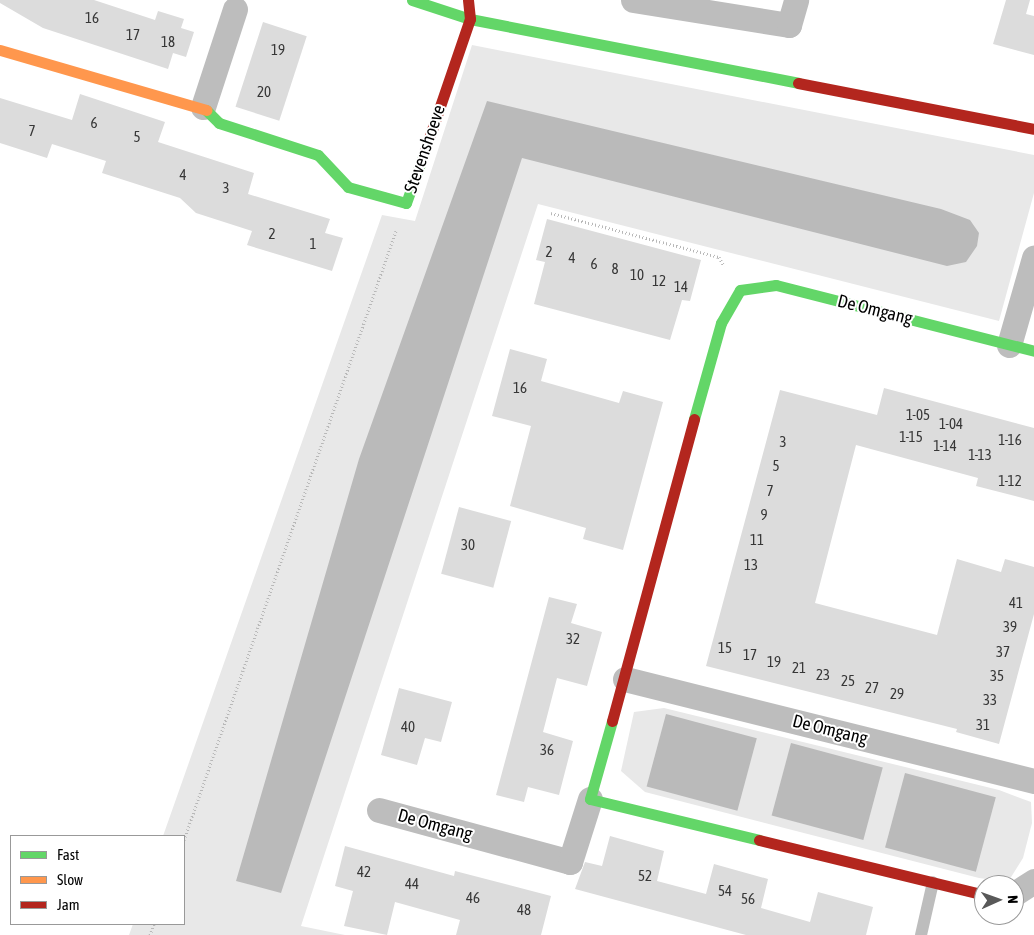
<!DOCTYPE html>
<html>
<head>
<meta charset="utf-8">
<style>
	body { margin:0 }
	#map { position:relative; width:1034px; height:935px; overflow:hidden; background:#fff; font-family:"Asap Condensed",sans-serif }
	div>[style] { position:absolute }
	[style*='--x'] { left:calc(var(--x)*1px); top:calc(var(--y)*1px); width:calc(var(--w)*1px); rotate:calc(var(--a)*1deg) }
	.green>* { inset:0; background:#e8e8e8 }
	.water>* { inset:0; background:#bababa; transform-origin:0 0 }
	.building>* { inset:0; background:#dcdcdc; transform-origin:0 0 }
	.path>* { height:3px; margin-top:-1.5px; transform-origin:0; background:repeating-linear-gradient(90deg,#b8b8b8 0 1px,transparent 0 3.5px) }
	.lane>* { height:12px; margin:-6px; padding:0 6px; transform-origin:6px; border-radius:6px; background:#bdbdbd }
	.street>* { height:25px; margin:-12.5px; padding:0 12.5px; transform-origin:12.5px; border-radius:12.5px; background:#bdbdbd }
	.fast>* { height:11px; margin:-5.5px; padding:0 5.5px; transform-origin:5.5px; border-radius:5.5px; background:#63d668 }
	.slow>* { height:11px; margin:-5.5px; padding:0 5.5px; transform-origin:5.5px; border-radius:5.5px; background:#ff974d }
	.jam>* { height:11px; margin:-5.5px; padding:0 5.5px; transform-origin:5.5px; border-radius:5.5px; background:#b3261e }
	span { translate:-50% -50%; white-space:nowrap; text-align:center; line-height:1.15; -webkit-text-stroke:4px #fff; paint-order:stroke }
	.number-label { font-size:15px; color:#373737 }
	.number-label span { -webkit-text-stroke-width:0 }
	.street-label { font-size:18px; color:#000 }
	.legend { position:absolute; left:10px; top:835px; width:175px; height:90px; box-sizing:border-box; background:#fff; border:1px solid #999; margin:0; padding:6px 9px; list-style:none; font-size:15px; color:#000 }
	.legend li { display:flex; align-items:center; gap:10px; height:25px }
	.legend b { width:25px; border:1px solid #999 }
	.north { position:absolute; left:974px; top:875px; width:50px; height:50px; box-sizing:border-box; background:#fff; border:1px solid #999; border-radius:50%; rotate:88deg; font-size:14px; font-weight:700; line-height:20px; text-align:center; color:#000 }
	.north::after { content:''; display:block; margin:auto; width:18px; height:22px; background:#595959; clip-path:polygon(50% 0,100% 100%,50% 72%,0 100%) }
</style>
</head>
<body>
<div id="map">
	<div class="green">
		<i style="clip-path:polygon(472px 45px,1034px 155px,1034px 193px,999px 321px,538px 204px,301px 926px,345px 935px,129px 935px,133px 924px,184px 924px,184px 836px,163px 836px,382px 215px,415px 221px)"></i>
		<i style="clip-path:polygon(664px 708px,999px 790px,1031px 802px,1032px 823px,1023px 858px,1008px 882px,979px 878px,645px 792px,621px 771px,634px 712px)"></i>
	</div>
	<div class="water">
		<i style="clip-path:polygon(487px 101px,941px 209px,970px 220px,979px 233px,977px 246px,966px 262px,947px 266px,522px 158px,281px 893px,236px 881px,359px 459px)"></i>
		<i style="left:666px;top:714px;width:94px;height:75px;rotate:15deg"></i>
		<i style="left:791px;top:743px;width:95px;height:75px;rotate:15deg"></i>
		<i style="left:905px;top:773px;width:94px;height:77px;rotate:15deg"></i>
	</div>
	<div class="building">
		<i style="clip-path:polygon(0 0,94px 0,155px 20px,158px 11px,184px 19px,181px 28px,194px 32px,186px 57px,173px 53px,168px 69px,43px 28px,0 3px)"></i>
		<i style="clip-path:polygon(1006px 0,1030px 0,1026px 14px,1034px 16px,1034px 55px,993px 44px)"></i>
		<i style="left:263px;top:22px;width:46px;height:89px;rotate:18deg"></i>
		<i style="clip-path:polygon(80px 94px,165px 122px,158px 142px,254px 173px,248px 194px,330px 219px,325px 233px,343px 238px,332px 271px,247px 245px,252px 231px,196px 213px,180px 198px,102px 173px,106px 161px,52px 144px,47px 158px,0 143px,0 98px,72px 120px)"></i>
		<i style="clip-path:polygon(547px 219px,701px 260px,690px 301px,682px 300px,670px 340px,534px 304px,545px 262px,536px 260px)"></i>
		<i style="clip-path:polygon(510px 349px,547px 359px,541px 381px,619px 403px,623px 391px,663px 402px,623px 550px,583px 539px,586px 528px,510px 506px,531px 426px,492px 416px)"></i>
		<i style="clip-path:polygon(884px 388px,1034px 428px,1034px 501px,976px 486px,978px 478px,856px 445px,815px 603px,937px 635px,957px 559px,1001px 572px,1005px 559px,1034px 567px,1034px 614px,999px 744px,956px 732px,957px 729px,706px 666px,780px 390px,877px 415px)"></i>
		<i style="left:459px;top:507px;width:54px;height:69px;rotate:15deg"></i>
		<i style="clip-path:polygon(549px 597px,577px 604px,571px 623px,602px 632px,587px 686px,557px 678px,543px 732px,573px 741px,559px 795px,528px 787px,524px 802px,496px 795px)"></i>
		<i style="clip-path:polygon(399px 688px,452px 702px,441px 742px,425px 738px,417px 765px,381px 755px)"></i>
		<i style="clip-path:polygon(610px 836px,664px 851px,657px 881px,706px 894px,714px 864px,768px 879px,761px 908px,810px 922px,818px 892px,873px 907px,866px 935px,746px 935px,575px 889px,585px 862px,602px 866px)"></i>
		<i style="clip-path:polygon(345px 846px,454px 876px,455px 871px,551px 896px,541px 935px,456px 935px,460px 920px,395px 902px,387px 935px,344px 926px,353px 891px,335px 886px)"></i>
	</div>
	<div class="path">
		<i style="--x:551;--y:213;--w:174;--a:14.7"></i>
		<i style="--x:719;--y:257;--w:10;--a:61"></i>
		<i style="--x:184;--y:840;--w:645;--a:-70.81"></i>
		<i style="--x:150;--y:935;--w:12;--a:-70"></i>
	</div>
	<div class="lane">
		<i style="--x:921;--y:935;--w:54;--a:-77.2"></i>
	</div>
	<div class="street">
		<i style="--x:633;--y:0;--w:158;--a:9.1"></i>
		<i style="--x:789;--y:25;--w:26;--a:-74"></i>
		<i style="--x:203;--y:107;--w:103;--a:-71.9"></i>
		<i style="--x:1009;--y:345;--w:91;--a:-74"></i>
		<i style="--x:625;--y:679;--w:422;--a:14"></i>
		<i style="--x:379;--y:810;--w:198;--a:15.2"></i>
		<i style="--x:570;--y:862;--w:66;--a:-72.4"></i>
		<i style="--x:1014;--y:894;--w:24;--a:-33"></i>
	</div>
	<div class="fast">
		<i style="--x:412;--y:0;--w:61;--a:18.1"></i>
		<i style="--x:470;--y:19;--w:334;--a:11"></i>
		<i style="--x:206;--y:110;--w:18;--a:45"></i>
		<i style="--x:219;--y:123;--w:104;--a:17.9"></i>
		<i style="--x:318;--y:155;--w:44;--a:46.8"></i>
		<i style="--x:348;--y:187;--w:60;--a:15.4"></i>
		<i style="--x:406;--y:203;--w:53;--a:-70.2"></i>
		<i style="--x:694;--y:419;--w:100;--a:-74.3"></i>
		<i style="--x:721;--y:323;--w:38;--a:-60"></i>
		<i style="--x:740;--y:290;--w:36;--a:-8"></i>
		<i style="--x:776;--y:285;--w:266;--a:14.3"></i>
		<i style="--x:612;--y:721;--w:81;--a:105.8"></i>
		<i style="--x:590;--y:799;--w:174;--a:13.6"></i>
	</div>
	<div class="slow">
		<i style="--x:0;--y:50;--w:215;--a:16.2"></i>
	</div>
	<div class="jam">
		<i style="--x:798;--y:83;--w:240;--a:11"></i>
		<i style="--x:424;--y:153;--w:142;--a:-71.1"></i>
		<i style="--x:470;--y:19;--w:19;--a:-96"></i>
		<i style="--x:612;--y:721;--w:313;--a:-74.8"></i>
		<i style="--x:759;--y:840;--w:232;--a:13.7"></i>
	</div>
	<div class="number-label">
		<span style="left:92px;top:18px">16</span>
		<span style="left:133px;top:35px">17</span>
		<span style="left:168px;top:42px">18</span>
		<span style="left:278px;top:50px">19</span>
		<span style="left:264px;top:92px">20</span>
		<span style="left:94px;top:123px">6</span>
		<span style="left:32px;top:131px">7</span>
		<span style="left:137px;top:137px">5</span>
		<span style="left:183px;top:175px">4</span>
		<span style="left:226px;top:188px">3</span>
		<span style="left:272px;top:234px">2</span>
		<span style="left:313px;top:244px">1</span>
		<span style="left:549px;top:252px">2</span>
		<span style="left:572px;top:258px">4</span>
		<span style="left:594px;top:264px">6</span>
		<span style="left:615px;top:269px">8</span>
		<span style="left:637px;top:275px">10</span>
		<span style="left:659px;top:281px">12</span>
		<span style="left:681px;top:287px">14</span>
		<span style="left:520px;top:388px">16</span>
		<span style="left:918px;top:415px">1-05</span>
		<span style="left:951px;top:424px">1-04</span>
		<span style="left:911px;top:437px">1-15</span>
		<span style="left:1010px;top:440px">1-16</span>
		<span style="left:783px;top:442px">3</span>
		<span style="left:945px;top:446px">1-14</span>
		<span style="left:980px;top:455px">1-13</span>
		<span style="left:776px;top:466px">5</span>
		<span style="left:1010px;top:481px">1-12</span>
		<span style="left:770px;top:491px">7</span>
		<span style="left:764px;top:515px">9</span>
		<span style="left:757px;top:540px">11</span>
		<span style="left:468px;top:545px">30</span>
		<span style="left:751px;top:565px">13</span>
		<span style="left:1016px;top:603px">41</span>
		<span style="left:1010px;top:627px">39</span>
		<span style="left:573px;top:639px">32</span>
		<span style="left:725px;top:648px">15</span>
		<span style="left:1003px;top:652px">37</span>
		<span style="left:750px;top:655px">17</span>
		<span style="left:774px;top:662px">19</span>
		<span style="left:799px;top:668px">21</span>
		<span style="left:823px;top:675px">23</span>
		<span style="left:997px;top:676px">35</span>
		<span style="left:848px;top:681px">25</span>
		<span style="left:872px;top:688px">27</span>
		<span style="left:897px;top:694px">29</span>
		<span style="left:990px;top:700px">33</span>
		<span style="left:983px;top:725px">31</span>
		<span style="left:408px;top:727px">40</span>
		<span style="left:547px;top:750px">36</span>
		<span style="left:364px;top:872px">42</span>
		<span style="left:645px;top:876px">52</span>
		<span style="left:412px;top:884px">44</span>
		<span style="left:725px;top:891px">54</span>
		<span style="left:473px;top:898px">46</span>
		<span style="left:748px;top:899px">56</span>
		<span style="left:524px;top:910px">48</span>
	</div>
	<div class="street-label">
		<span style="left:425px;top:149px;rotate:-71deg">Stevenshoeve</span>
		<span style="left:875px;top:310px;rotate:14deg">De Omgang</span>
		<span style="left:830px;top:730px;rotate:14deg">De Omgang</span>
		<span style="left:435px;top:825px;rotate:15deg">De Omgang</span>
	</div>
	<ul class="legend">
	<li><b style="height:6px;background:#63d668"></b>Fast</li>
	<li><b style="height:6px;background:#ff974d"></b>Slow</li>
	<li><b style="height:6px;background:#b3261e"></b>Jam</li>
	</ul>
	<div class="north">N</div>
</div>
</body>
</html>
